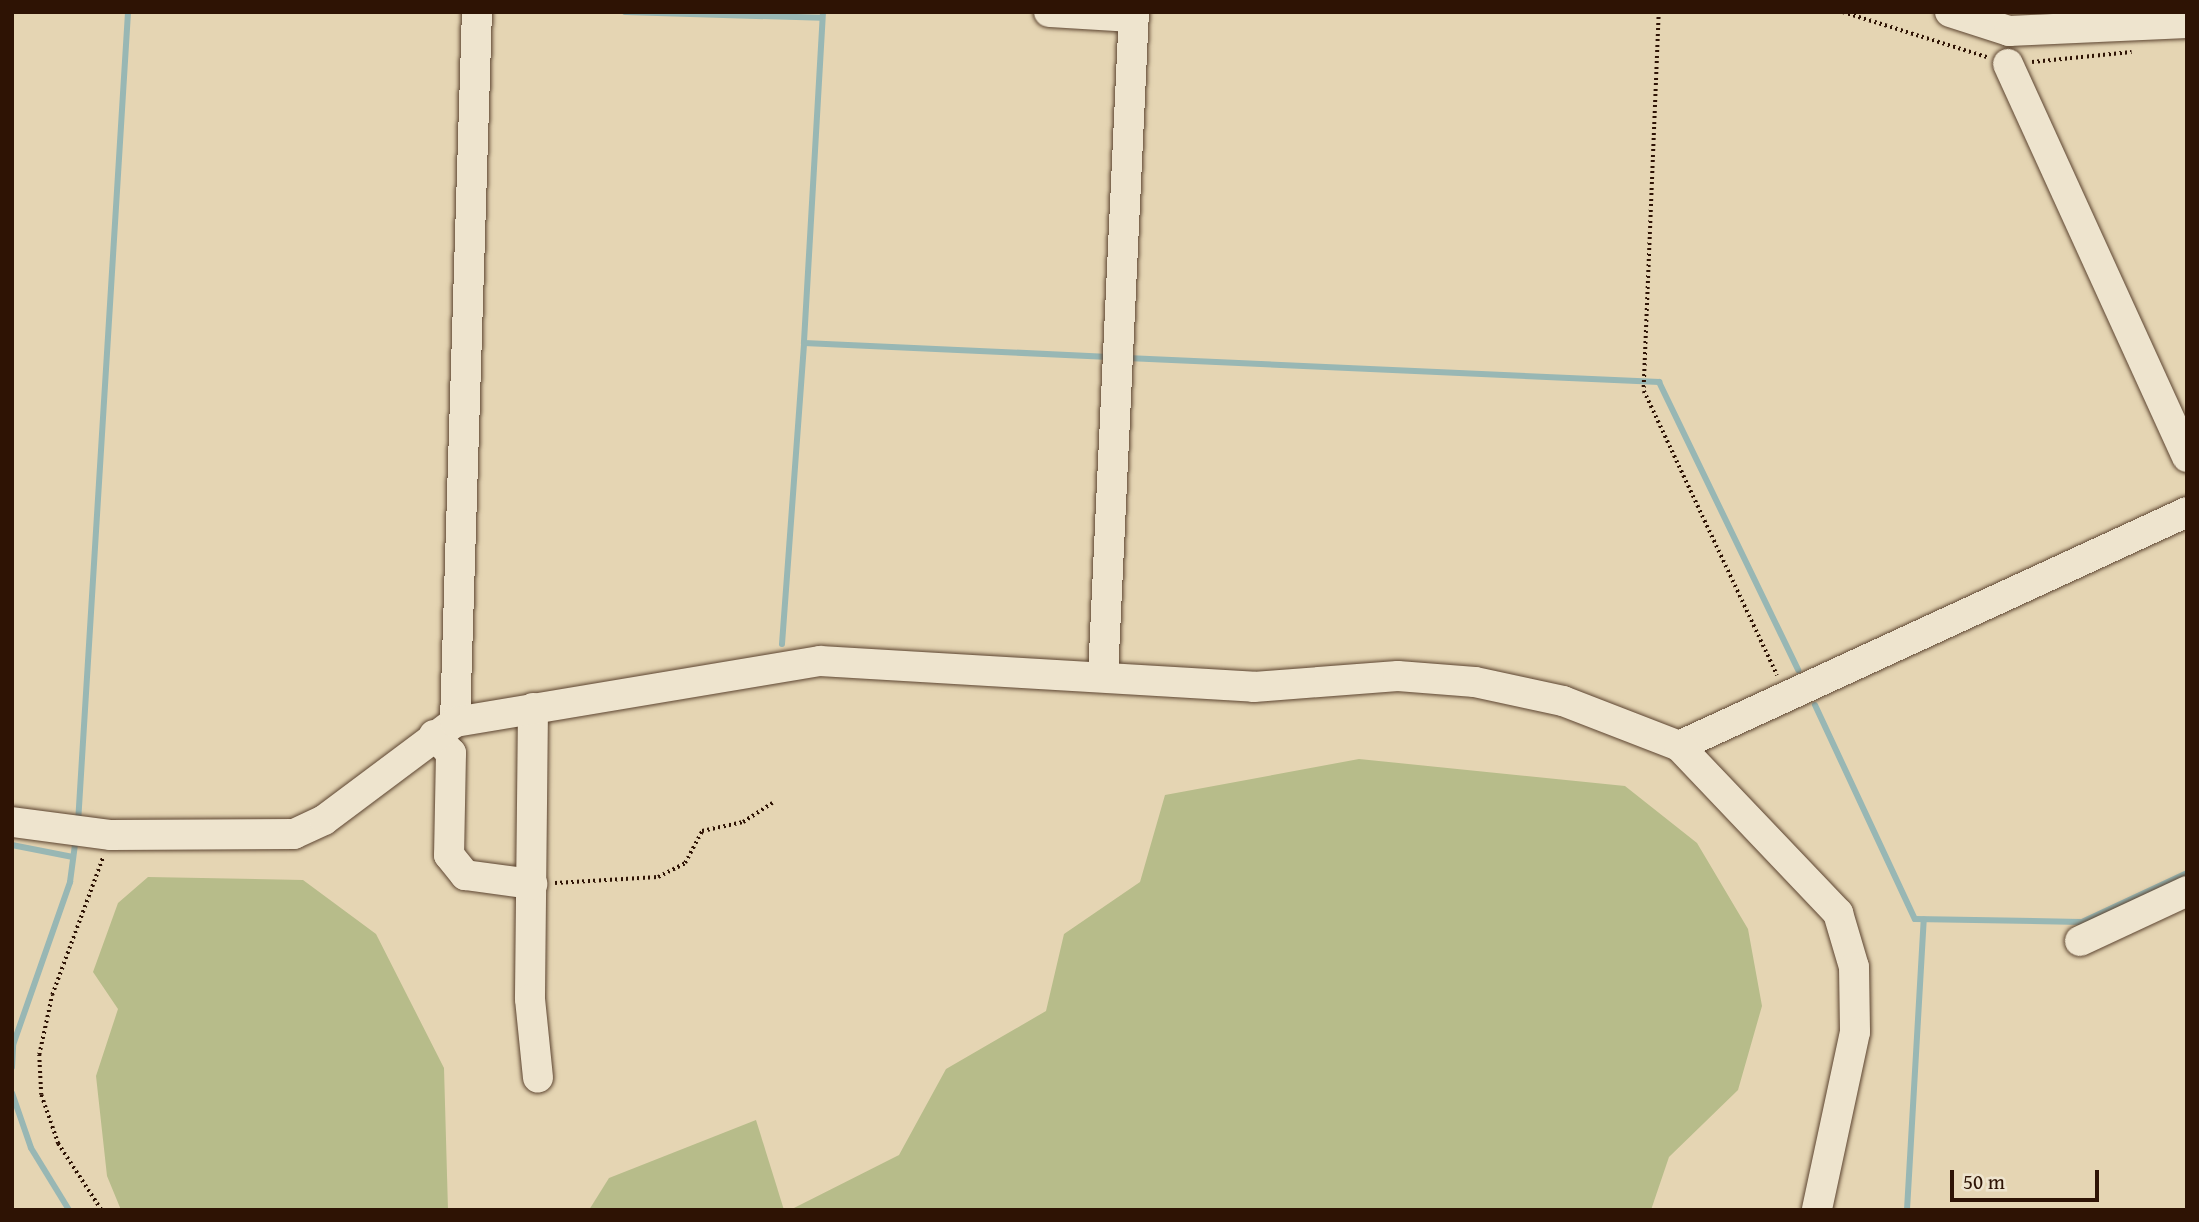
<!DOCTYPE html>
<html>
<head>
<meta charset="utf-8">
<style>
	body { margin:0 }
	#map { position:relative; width:2199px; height:1222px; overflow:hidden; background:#e5d5b3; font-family:"Gentium Book Plus",serif }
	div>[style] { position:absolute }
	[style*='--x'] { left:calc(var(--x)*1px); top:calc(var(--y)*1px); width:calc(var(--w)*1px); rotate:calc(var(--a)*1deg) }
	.green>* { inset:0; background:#b7bc8a }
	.stream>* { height:6px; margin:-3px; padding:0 3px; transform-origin:3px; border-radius:3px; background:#98b7b4 }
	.path>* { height:3.5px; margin-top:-1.75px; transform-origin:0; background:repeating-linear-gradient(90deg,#2e1304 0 2px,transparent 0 5.5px) }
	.roads { filter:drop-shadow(0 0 2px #5c4430) drop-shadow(0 0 2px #5c4430) }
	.minor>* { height:30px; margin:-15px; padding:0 15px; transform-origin:15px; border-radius:15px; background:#eee4ce }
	span { translate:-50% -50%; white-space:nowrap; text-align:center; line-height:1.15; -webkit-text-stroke:6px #eee4ce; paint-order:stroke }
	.frame { position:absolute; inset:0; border:14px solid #2e1304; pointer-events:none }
	.scale { position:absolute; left:1950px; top:1170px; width:149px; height:32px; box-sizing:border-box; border:4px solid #2e1304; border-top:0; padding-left:9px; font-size:21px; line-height:24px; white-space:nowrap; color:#2e1304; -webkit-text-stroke:5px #eee4ce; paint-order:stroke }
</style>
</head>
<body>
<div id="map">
	<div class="green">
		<i style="clip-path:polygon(1359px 759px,1625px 786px,1697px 843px,1748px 929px,1762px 1006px,1738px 1090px,1669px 1157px,1651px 1210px,790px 1210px,899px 1155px,946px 1069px,1046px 1011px,1064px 934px,1140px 882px,1165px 795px)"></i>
		<i style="clip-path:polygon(148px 877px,303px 880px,376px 934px,444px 1068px,448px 1210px,121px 1210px,107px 1176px,96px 1076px,118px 1009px,93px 972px,118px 903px)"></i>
		<i style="clip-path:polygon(756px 1120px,784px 1210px,589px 1210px,609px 1178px)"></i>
	</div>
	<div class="stream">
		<i style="--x:625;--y:12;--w:197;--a:1.7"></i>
		<i style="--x:823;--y:12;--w:332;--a:93.3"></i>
		<i style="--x:804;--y:343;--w:306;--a:2.6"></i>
		<i style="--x:1127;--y:358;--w:533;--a:2.58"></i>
		<i style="--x:1659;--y:382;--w:320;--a:64.2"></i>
		<i style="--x:782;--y:644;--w:302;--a:-85.8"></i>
		<i style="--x:1815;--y:705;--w:236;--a:65"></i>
		<i style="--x:1915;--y:919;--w:167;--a:1"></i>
		<i style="--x:2082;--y:922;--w:116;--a:-25"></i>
		<i style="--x:78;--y:823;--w:813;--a:-86.47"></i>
		<i style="--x:12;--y:845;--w:62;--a:11.1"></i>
		<i style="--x:12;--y:1067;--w:22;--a:-87"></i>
		<i style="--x:13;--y:1045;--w:173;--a:-70.7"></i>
		<i style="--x:70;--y:882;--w:45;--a:-82.4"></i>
		<i style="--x:12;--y:1093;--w:58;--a:70.9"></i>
		<i style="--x:31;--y:1148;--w:73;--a:58.5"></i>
		<i style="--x:1907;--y:1210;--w:291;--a:-86.7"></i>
	</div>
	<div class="path">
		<i style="--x:1659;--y:12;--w:379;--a:92.3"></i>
		<i style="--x:1644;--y:391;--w:314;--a:64.9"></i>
		<i style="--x:1843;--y:12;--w:151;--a:17.4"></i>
		<i style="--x:2032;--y:62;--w:100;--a:-5.7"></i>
		<i style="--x:555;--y:883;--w:103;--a:-3.3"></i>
		<i style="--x:658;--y:877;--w:30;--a:-27"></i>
		<i style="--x:685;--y:863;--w:36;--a:-62"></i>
		<i style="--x:702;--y:831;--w:42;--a:-12.4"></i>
		<i style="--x:743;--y:822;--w:35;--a:-33"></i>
		<i style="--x:101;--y:1210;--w:79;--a:-123.1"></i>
		<i style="--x:58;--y:1144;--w:52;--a:-109.1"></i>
		<i style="--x:41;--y:1095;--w:40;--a:-92.9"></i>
		<i style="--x:39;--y:1055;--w:61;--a:-77.8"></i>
		<i style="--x:52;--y:995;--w:147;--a:-69.7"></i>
	</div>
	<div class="roads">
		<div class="minor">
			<i style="--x:1049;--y:12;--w:85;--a:3.4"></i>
			<i style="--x:1950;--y:12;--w:62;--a:17.9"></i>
			<i style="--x:2009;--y:31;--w:178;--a:-2.6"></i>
			<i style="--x:2008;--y:64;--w:432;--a:65.5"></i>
			<i style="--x:1103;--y:676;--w:665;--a:-87.33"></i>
			<i style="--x:533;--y:708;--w:291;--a:90.6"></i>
			<i style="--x:530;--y:999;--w:79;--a:84.2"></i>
			<i style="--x:455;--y:722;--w:710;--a:-88.23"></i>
			<i style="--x:434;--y:735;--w:25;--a:47"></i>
			<i style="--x:451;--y:753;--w:102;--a:91.1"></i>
			<i style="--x:449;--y:855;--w:26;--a:51"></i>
			<i style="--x:465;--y:875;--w:68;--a:7.7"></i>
			<i style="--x:1679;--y:746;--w:559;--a:-24.73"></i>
			<i style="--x:12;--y:822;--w:100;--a:7.5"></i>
			<i style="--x:111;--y:835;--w:183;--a:-0.3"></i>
			<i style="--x:294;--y:834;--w:33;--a:-25"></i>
			<i style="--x:324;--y:820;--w:164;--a:-36.8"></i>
			<i style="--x:455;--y:722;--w:370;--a:-9.5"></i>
			<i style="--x:820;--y:661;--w:435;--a:3.4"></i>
			<i style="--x:1254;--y:687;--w:144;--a:-4.4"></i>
			<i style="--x:1398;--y:676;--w:77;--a:4.5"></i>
			<i style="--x:1475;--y:682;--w:90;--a:12.2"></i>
			<i style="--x:1563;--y:701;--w:124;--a:21.2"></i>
			<i style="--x:1679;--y:746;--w:231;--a:46.4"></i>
			<i style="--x:1838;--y:913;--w:56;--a:73.5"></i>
			<i style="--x:1854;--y:967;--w:65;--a:89.1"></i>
			<i style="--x:1855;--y:1032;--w:182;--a:102.1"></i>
			<i style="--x:2080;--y:941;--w:118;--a:-25"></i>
		</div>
	</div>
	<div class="frame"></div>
	<div class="scale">50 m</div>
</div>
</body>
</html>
